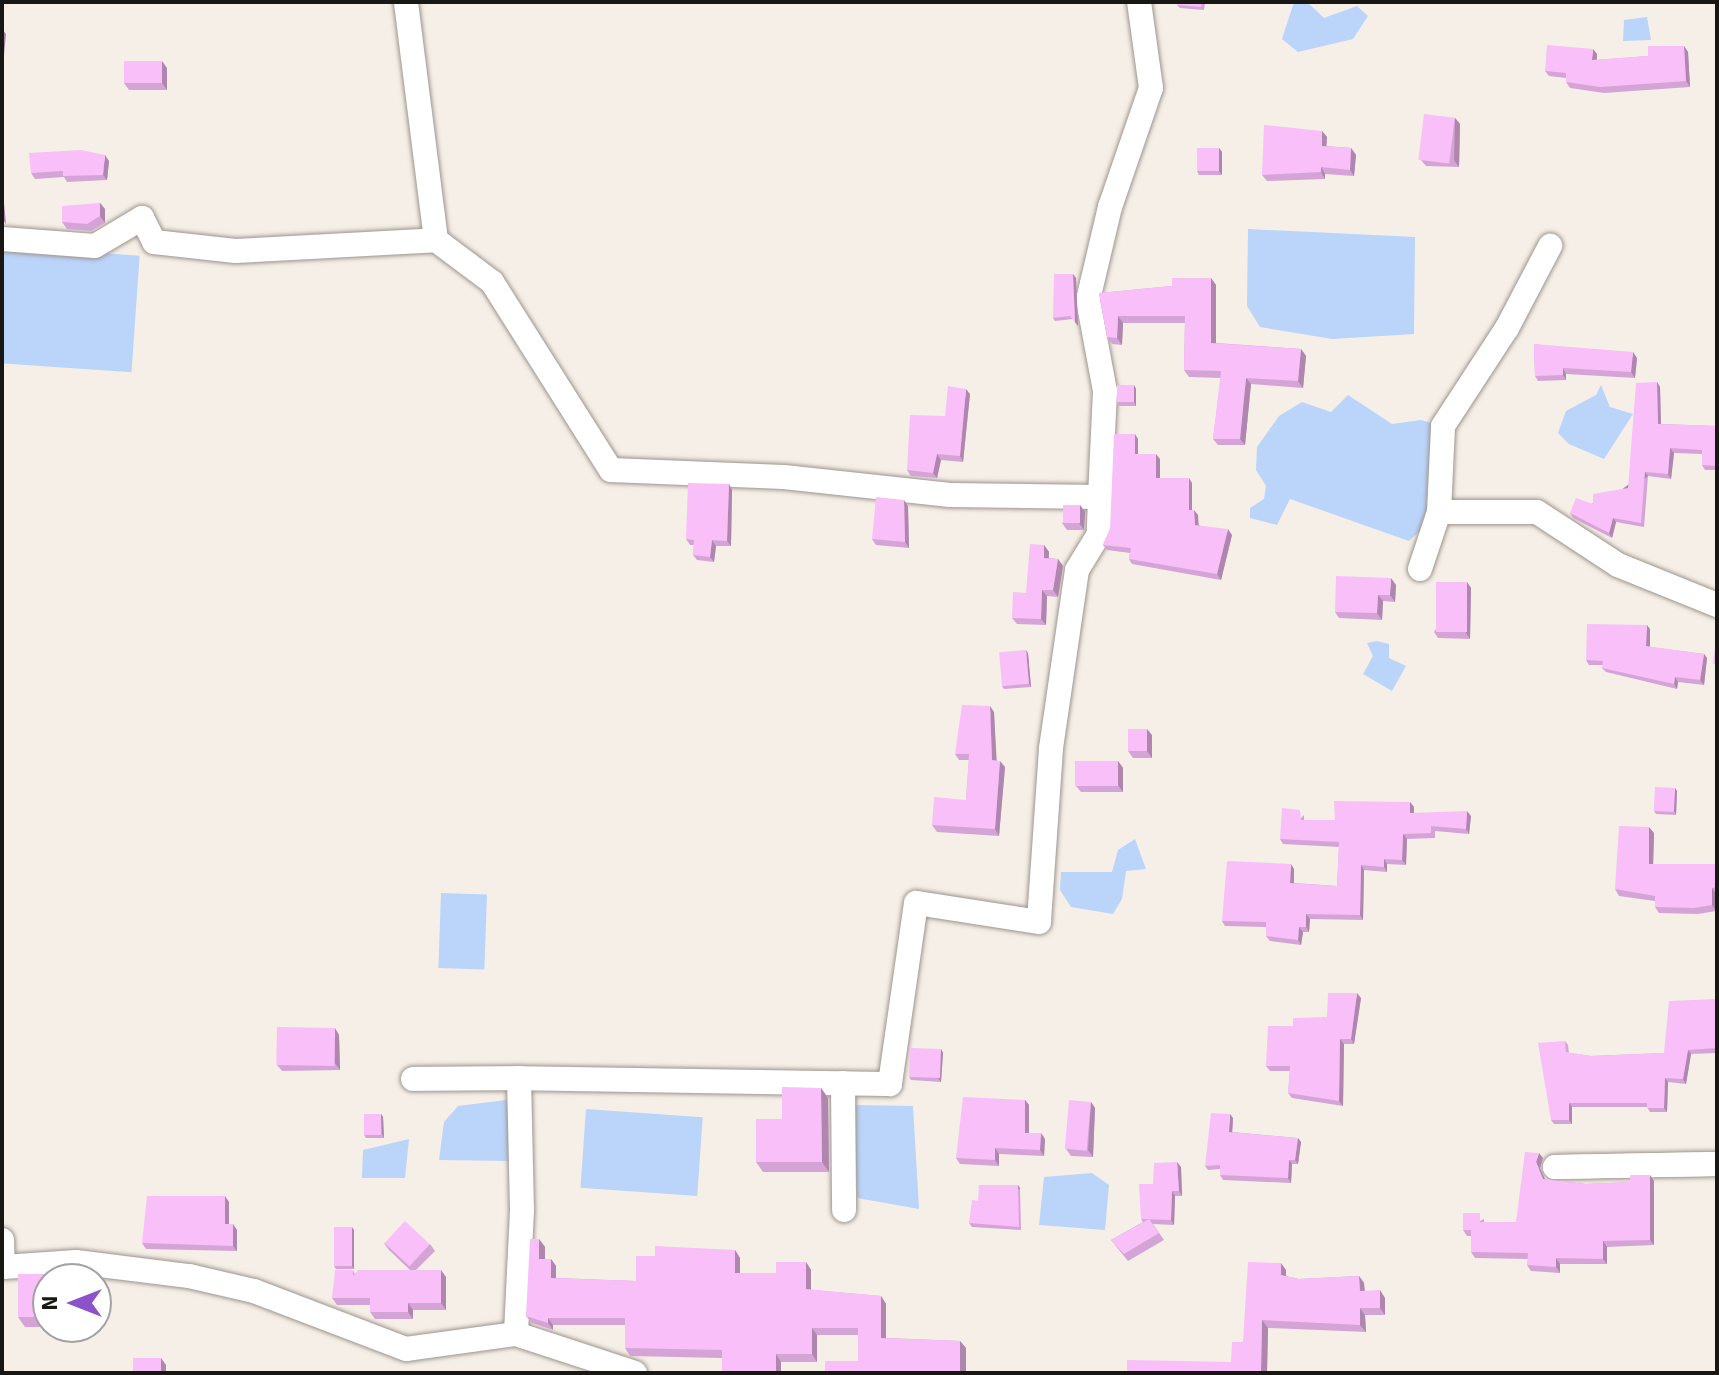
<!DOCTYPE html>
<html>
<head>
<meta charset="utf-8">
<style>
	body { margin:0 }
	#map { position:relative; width:1719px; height:1375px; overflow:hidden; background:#f6efe7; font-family:Signika,sans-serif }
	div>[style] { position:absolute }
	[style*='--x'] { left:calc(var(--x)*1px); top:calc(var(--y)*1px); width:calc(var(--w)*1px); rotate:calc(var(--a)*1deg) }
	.water>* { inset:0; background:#bbd4fa; transform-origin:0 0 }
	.roads { filter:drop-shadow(0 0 2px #9c958e) drop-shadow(0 0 2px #9c958e) }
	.street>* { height:24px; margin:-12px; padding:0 12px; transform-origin:12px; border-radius:12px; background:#fff }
	.wall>* { inset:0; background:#d5a4d6 }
	.shaded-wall>* { inset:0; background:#ae86ae; transform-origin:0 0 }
	.building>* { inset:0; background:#f8bff9; transform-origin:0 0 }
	span { translate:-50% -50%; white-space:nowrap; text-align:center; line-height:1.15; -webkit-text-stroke:8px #fff; paint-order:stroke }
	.frame { position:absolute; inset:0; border:4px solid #191714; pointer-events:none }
	.north { position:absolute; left:32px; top:1263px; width:80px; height:80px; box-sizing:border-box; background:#fff; border:2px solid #a3a2a1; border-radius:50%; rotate:270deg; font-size:22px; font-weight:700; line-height:32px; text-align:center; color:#191714 }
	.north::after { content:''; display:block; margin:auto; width:28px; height:36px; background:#8b52c9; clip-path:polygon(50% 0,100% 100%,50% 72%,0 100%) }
</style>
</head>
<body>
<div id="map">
	<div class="water">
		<i style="clip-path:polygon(1294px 2px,1307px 2px,1324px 18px,1357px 6px,1368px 16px,1353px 39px,1298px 52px,1282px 39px)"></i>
		<i style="clip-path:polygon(1647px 17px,1651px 40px,1623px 41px,1624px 20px)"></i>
		<i style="clip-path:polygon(1248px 229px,1415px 237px,1414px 334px,1332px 339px,1260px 327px,1247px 306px)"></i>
		<i style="left:2px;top:246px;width:138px;height:117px;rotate:4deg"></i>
		<i style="clip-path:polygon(1601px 385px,1610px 407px,1633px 414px,1604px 459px,1569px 444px,1558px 433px,1566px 411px,1596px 395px)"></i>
		<i style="clip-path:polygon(1348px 395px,1392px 424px,1421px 420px,1435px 424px,1428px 523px,1409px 541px,1290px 499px,1277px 525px,1250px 518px,1250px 508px,1264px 499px,1266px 486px,1256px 470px,1257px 447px,1279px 416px,1302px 402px,1331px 412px)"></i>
		<i style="clip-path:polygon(1377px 641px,1389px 644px,1389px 658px,1406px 666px,1392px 691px,1363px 674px,1373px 656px,1367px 643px)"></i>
		<i style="clip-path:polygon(1135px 839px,1146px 869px,1126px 871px,1122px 899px,1113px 914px,1071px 907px,1060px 890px,1061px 872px,1112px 872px,1118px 850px)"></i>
		<i style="left:441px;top:893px;width:46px;height:75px;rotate:2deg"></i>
		<i style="clip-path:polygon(514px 1099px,518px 1161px,439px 1160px,444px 1122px,458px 1106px)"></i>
		<i style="clip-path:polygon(854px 1105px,913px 1106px,919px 1209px,857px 1198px)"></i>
		<i style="left:586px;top:1109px;width:117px;height:79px;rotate:4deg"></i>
		<i style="clip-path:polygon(409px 1139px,405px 1178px,362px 1178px,363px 1150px)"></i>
		<i style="clip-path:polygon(1092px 1173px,1109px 1185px,1105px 1230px,1039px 1225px,1044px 1177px)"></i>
	</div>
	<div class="roads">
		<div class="street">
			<i style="--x:2;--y:239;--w:93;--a:4.3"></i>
			<i style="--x:95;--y:246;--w:55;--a:-30.8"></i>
			<i style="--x:142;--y:218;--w:27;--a:63"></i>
			<i style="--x:154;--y:242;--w:82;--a:6.3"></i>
			<i style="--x:236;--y:251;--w:200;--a:-3.1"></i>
			<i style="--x:436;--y:240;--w:240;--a:-97.2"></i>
			<i style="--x:436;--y:240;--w:70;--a:36.9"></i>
			<i style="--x:492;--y:282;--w:222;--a:57.7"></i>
			<i style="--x:611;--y:470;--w:173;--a:2.3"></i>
			<i style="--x:784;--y:477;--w:167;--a:6.2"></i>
			<i style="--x:950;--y:495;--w:150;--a:0.8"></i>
			<i style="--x:1100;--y:497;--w:37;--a:92"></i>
			<i style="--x:1099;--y:534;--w:42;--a:121.4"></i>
			<i style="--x:1077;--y:570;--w:181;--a:98.3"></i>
			<i style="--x:1051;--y:749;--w:173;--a:94"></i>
			<i style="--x:1039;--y:922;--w:124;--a:-171.2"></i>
			<i style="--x:916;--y:903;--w:183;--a:98.2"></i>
			<i style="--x:890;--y:1084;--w:371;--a:-179.1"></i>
			<i style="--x:519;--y:1078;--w:132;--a:88.7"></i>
			<i style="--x:522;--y:1210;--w:124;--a:92.8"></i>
			<i style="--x:516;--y:1334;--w:125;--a:18.1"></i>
			<i style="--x:1100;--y:497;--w:106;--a:-87.3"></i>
			<i style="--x:1105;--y:391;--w:93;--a:-100.6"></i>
			<i style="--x:1088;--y:300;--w:96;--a:-76.7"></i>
			<i style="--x:1110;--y:207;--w:126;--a:-71"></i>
			<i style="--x:1151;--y:88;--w:87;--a:-97.9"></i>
			<i style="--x:1439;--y:512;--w:86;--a:-87.3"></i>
			<i style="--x:1443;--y:426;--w:117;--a:-56.9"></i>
			<i style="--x:1507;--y:328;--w:93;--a:-62.3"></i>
			<i style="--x:1420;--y:569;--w:60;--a:-71.6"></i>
			<i style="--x:1439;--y:512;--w:98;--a:0"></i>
			<i style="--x:1537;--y:512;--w:97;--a:33.2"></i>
			<i style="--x:1618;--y:565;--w:107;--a:22"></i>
			<i style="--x:413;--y:1079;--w:106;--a:-0.5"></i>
			<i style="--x:843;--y:1083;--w:127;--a:89.5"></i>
			<i style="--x:1717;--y:1164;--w:60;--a:179"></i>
			<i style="--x:1657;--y:1165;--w:102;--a:178.9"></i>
			<i style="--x:1555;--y:1167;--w:162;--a:-1.1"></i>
			<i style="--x:2;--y:1240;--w:27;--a:88"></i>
			<i style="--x:3;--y:1267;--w:73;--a:-3.9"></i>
			<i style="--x:76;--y:1262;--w:114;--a:7.1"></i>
			<i style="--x:189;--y:1276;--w:67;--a:13"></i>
			<i style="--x:254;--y:1291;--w:163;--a:20.9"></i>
			<i style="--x:406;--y:1349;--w:111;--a:-7.8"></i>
		</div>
	</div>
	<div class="wall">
		<i style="clip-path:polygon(1177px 2px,1205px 2px,1204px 10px,1180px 8px,1177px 5px)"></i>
		<i style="clip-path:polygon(1684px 46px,1688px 52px,1690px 87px,1604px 93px,1570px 88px,1566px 82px,1566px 78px,1549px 76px,1545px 71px,1597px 54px,1597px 60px,1648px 56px)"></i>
		<i style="clip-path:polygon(167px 68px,167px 90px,129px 90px,124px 83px)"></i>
		<i style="clip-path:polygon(1455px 118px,1460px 124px,1459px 167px,1426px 166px,1421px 160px)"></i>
		<i style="clip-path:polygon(1322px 131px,1327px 137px,1326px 146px,1351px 148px,1356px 155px,1354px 176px,1325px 174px,1325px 179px,1267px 181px,1262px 175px)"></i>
		<i style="clip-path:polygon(1219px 148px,1222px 152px,1222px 175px,1199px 175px,1197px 171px)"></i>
		<i style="clip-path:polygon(109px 161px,107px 180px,67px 182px,64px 177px,35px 179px,31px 173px)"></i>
		<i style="clip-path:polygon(100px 203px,105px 209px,105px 223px,91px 231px,67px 229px,62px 222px)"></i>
		<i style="clip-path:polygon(1073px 274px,1076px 278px,1078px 326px,1073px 319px,1055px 321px,1053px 318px)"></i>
		<i style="clip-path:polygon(1211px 278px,1216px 285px,1216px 343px,1301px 349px,1306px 356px,1303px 388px,1251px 384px,1245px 445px,1218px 445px,1213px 439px,1221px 378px,1189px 377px,1184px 370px,1185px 323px,1123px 323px,1122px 345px,1112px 344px,1107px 337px,1099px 293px,1172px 286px)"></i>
		<i style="clip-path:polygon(1534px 344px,1637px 358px,1635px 378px,1566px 374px,1566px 380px,1538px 381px,1535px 376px)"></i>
		<i style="clip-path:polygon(1657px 382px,1660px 387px,1661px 424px,1717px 426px,1717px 470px,1705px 470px,1702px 465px,1702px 454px,1674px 453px,1671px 479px,1648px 476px,1644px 527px,1616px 522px,1612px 538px,1573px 518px,1570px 513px,1628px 488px)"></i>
		<i style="clip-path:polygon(1134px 385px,1136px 389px,1136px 406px,1119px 406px,1117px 402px)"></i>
		<i style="clip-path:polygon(970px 394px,963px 462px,941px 460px,937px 478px,911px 476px,907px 470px,945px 416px)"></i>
		<i style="clip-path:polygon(1138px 439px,1138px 454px,1160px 459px,1160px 478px,1192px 483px,1192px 510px,1198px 515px,1198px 525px,1232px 535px,1221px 580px,1132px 564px,1129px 559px,1130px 553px,1107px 550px,1103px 545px,1110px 529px)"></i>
		<i style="clip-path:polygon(729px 484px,732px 490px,731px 546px,716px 546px,714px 562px,697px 560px,693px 555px,694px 545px,690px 545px,686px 539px)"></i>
		<i style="clip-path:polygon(1080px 505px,1085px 512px,1084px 530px,1067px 530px,1062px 523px)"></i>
		<i style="clip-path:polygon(908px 506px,909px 548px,876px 545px,872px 539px)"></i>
		<i style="clip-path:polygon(1044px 545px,1049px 552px,1049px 558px,1058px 559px,1063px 566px,1058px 597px,1047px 596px,1046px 625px,1017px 624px,1012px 618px,1026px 593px)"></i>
		<i style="clip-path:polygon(1467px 582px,1471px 588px,1470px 639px,1438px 638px,1434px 632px)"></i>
		<i style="clip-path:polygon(1396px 585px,1395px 602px,1383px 601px,1382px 620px,1339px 618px,1335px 612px)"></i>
		<i style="clip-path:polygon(1650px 629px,1650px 647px,1704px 654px,1707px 658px,1704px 685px,1678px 682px,1677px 689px,1606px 672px,1602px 668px,1603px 665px,1589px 665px,1586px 660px)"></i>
		<i style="clip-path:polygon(1028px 653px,1031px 687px,1004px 689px,1002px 686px)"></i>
		<i style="clip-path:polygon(994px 712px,996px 760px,1005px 767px,999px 836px,937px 832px,932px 825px,966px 800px,969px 760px,959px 760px,955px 754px)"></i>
		<i style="clip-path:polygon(1152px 735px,1152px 758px,1133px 758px,1128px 751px)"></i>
		<i style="clip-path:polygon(1118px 761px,1123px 768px,1123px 792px,1081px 792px,1076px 786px)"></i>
		<i style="clip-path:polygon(1677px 791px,1676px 815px,1656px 814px,1654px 811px)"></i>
		<i style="clip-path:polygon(1410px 802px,1414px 807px,1414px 813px,1471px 816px,1469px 834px,1435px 831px,1435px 838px,1407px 839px,1406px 865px,1387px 864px,1387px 872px,1364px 870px,1363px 920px,1310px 919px,1309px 932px,1303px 932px,1301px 945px,1270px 941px,1266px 936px,1266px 927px,1225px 926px,1222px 921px,1294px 869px,1294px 883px,1337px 886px,1339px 847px,1283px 844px,1280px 839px,1304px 815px,1304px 820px,1335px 820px)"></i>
		<i style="clip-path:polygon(1654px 833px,1653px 864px,1717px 864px,1716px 911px,1698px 914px,1659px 913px,1655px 907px,1655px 901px,1619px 896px,1615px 889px)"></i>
		<i style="clip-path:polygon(1361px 998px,1354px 1044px,1344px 1044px,1343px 1106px,1292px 1098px,1288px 1093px,1290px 1071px,1270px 1071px,1266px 1066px,1293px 1026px,1327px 1017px)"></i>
		<i style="clip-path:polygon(1717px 999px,1717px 1053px,1691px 1054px,1686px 1084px,1668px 1082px,1667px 1112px,1650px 1112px,1647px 1107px,1572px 1107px,1572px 1124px,1554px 1124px,1551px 1120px,1565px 1041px,1568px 1045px,1569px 1053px,1591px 1056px,1664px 1053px)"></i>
		<i style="clip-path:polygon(339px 1035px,340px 1070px,282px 1071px,277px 1065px)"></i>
		<i style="clip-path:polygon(941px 1049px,943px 1053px,941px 1082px,911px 1080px,909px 1077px)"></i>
		<i style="clip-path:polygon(821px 1088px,828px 1098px,829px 1172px,763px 1172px,756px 1162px,782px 1119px)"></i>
		<i style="clip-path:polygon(1025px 1100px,1029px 1105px,1029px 1133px,1045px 1139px,1044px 1156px,999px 1154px,999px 1166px,960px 1164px,956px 1158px)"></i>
		<i style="clip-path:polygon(1091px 1102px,1095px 1108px,1093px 1157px,1071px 1156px,1066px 1149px)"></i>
		<i style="clip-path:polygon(381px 1114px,383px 1117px,384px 1138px,366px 1138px,364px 1135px)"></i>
		<i style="clip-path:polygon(1233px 1118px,1232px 1132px,1298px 1138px,1301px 1142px,1298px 1164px,1292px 1164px,1291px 1183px,1223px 1180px,1220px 1175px,1220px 1169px,1208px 1170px,1205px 1166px)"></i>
		<i style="clip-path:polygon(1543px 1158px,1540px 1168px,1545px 1179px,1586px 1184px,1654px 1181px,1654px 1245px,1607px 1247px,1607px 1264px,1560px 1264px,1560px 1273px,1531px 1271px,1527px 1265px,1528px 1259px,1475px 1258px,1471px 1252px,1471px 1236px,1467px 1236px,1463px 1230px,1484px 1219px,1484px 1222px,1516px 1222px)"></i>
		<i style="clip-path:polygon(1181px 1167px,1182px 1196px,1175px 1196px,1174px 1225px,1153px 1224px,1164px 1240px,1128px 1261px,1111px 1240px,1143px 1222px,1141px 1219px,1153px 1184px)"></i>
		<i style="clip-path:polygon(1020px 1188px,1021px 1230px,972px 1227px,969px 1223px,978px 1201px)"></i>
		<i style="clip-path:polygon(229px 1202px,229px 1224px,237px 1230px,237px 1251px,146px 1249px,142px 1243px)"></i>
		<i style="clip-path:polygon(354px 1230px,354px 1269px,336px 1269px,334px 1266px)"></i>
		<i style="clip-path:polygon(539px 1239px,545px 1247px,545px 1259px,551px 1259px,556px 1266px,556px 1278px,636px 1281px,655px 1256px,735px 1250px,740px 1258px,740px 1273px,776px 1273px,806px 1262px,811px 1270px,811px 1290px,881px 1296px,886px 1304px,886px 1338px,960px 1341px,966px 1348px,966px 1373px,858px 1361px,858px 1335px,817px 1335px,817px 1362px,781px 1362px,781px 1373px,722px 1358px,630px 1356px,625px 1348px,625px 1325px,553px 1325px,553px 1330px,532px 1323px,526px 1316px)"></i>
		<i style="clip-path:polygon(384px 1243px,430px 1244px,435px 1251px,416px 1270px,446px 1277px,446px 1310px,413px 1310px,413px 1319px,375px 1319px,370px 1312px,370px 1305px,337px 1305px,332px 1298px,353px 1270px,355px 1274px,410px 1270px,389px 1250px)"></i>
		<i style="clip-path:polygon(1286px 1270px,1286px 1276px,1299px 1279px,1359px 1276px,1364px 1283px,1365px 1291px,1385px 1298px,1385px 1315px,1365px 1315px,1366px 1332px,1268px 1328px,1267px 1373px,1003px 1373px,1127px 1371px,1231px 1362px)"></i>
		<i style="clip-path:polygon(48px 1279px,48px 1327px,25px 1327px,18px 1317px)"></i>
	</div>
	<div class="shaded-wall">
		<i style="clip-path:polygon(3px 30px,6px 34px,4px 55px,2px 51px)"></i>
		<i style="clip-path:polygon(1684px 46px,1688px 52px,1690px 87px,1686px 81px)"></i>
		<i style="clip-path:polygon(1593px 49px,1597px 54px,1596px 66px,1592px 60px)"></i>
		<i style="clip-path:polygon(162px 61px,167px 68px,167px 90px,162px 83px)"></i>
		<i style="clip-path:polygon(1455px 118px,1460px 124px,1459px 167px,1454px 160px)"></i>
		<i style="clip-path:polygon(1322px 131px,1327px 137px,1326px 152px,1322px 146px)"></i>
		<i style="clip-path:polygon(1219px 148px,1222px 152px,1222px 175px,1219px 171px)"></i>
		<i style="clip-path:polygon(1351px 148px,1356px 155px,1354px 176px,1350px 170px)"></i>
		<i style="clip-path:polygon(105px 155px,109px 161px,107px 180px,103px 175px)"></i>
		<i style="clip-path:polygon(1321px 167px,1325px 174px,1325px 179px,1321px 172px)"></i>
		<i style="clip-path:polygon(2px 182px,6px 224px,4px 221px)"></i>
		<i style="clip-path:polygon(100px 203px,105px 209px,105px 223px,100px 216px)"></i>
		<i style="clip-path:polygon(1073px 274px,1076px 278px,1078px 326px,1075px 322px)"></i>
		<i style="clip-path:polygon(1211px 278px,1216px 285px,1216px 349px,1211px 343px)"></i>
		<i style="clip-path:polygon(1118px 316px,1123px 323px,1122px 345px,1117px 338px)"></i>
		<i style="clip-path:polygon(1301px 349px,1306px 356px,1303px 388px,1298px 381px)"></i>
		<i style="clip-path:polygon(1633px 352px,1637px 358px,1635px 378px,1631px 372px)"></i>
		<i style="clip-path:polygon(1563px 368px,1566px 374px,1566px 380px,1563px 375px)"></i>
		<i style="clip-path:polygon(1246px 378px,1251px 384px,1245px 445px,1240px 439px)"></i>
		<i style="clip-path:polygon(1657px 382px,1660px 387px,1661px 429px,1658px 424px)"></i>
		<i style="clip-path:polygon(1134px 385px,1136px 389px,1136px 406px,1134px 402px)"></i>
		<i style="clip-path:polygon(966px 389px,970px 394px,963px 462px,960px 456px)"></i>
		<i style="clip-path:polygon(1135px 434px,1138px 439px,1138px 459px,1135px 454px)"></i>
		<i style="clip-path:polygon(1670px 448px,1674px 453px,1671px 479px,1668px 474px)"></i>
		<i style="clip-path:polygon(937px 454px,941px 460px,937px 478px,933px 473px)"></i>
		<i style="clip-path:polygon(1156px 454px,1160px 459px,1160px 483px,1156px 478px)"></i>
		<i style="left:1645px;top:472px;width:5px;height:51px;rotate:53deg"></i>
		<i style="clip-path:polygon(1189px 478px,1192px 483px,1192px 515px,1189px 510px)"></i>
		<i style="clip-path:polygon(729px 484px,732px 490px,731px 546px,727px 541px)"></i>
		<i style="clip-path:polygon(904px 500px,908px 506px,909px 548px,905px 542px)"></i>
		<i style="clip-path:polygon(1080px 505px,1085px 512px,1084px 530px,1079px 523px)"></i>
		<i style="clip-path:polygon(1194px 510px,1198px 515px,1199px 530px,1195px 525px)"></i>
		<i style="clip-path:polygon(1613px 518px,1616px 522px,1612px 538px,1609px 533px)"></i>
		<i style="clip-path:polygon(1228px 529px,1232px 535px,1221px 580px,1217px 574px)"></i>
		<i style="clip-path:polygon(712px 540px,716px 546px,714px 562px,710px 557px)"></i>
		<i style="clip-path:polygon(1044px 545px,1049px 552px,1048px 565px,1044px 558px)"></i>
		<i style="clip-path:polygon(1058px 559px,1063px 566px,1058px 597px,1053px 590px)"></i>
		<i style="clip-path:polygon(1391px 578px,1396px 585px,1395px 602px,1390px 595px)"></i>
		<i style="clip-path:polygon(1467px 582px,1471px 588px,1470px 639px,1466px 633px)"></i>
		<i style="clip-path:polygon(1042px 590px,1047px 596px,1046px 625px,1041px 619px)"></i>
		<i style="clip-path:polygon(1378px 595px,1383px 601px,1382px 620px,1377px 613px)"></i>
		<i style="clip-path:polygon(1647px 625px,1650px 629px,1650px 651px,1646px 646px)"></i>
		<i style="clip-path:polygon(1026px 650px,1028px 653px,1031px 687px,1029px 684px)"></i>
		<i style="clip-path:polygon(1704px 654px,1707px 658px,1704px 685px,1700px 680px)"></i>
		<i style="clip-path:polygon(1675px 677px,1678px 682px,1677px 689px,1674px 684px)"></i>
		<i style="clip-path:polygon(990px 706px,994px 712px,997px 767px,992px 760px)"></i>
		<i style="clip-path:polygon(1147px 729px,1152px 735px,1152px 758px,1147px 751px)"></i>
		<i style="clip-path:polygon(1000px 761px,1005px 767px,999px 836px,995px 829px)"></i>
		<i style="clip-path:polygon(1118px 761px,1123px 768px,1123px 792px,1118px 785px)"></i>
		<i style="clip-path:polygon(1675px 788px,1677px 791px,1676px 815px,1674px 811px)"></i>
		<i style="clip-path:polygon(1410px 802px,1414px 807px,1414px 818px,1410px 813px)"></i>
		<i style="clip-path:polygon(1467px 811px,1471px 816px,1469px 834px,1466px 829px)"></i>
		<i style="clip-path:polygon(1649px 827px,1654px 833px,1653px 870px,1649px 864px)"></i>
		<i style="clip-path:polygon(1403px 834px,1407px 839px,1406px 865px,1402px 860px)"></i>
		<i style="clip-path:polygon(1384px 859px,1387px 864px,1387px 872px,1384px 867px)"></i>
		<i style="clip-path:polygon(1291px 864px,1294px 869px,1294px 888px,1290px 883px)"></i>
		<i style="clip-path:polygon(1361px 865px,1364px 870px,1363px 920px,1360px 915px)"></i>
		<i style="clip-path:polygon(1712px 888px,1716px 894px,1716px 911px,1712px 905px)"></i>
		<i style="clip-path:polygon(1306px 914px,1310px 919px,1309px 932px,1306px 927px)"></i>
		<i style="clip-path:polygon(1299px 927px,1303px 932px,1301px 945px,1298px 940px)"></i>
		<i style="clip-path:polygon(1357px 993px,1361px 998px,1354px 1044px,1351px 1039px)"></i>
		<i style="clip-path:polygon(335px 1028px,339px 1035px,340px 1070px,335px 1063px)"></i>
		<i style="clip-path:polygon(1340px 1039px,1344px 1044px,1343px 1106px,1339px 1101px)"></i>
		<i style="clip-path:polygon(941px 1049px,943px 1053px,941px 1082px,938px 1078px)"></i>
		<i style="clip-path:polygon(1688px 1050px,1691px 1054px,1686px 1084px,1683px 1079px)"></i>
		<i style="clip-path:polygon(1665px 1078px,1668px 1082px,1667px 1112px,1664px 1108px)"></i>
		<i style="clip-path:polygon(821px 1088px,828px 1098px,829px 1172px,822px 1162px)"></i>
		<i style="clip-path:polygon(1025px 1100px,1029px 1105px,1029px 1138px,1025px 1133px)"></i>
		<i style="clip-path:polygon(1091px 1102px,1095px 1108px,1093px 1157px,1088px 1150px)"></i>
		<i style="clip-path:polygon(1569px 1103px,1572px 1107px,1572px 1124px,1569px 1120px)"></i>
		<i style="clip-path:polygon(381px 1114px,383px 1117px,384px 1138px,382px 1134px)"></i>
		<i style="clip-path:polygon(1230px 1114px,1233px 1118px,1232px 1136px,1229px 1132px)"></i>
		<i style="clip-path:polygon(1041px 1133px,1045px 1139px,1044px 1156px,1040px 1150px)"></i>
		<i style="clip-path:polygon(1298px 1138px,1301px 1142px,1298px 1164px,1295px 1160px)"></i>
		<i style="clip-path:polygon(995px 1148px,999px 1154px,999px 1166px,995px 1160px)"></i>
		<i style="clip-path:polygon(1539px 1153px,1543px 1158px,1540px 1168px,1547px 1184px,1543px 1179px,1536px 1162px)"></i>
		<i style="clip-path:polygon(1289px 1160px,1292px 1164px,1291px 1183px,1288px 1178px)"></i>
		<i style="clip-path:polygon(1177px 1162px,1181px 1167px,1182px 1196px,1179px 1191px)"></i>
		<i style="clip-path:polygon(1650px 1175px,1654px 1181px,1654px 1245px,1650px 1240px)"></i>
		<i style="left:1018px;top:1185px;width:4px;height:42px;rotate:56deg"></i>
		<i style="clip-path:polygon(1172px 1191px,1175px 1196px,1174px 1225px,1171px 1220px)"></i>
		<i style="clip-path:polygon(225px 1196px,229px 1202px,229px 1230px,225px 1224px)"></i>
		<i style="clip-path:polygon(233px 1224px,237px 1230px,237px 1251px,233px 1246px)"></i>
		<i style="clip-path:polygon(352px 1227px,354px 1230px,354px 1269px,352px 1266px)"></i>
		<i style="clip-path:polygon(539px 1239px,545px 1247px,545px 1266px,539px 1259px)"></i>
		<i style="clip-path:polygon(1603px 1241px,1607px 1247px,1607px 1264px,1603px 1259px)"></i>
		<i style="clip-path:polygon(735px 1250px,740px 1258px,740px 1281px,735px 1273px)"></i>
		<i style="clip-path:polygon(1556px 1258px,1560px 1264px,1560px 1273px,1556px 1267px)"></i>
		<i style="clip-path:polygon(551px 1259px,556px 1266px,556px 1285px,551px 1278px)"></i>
		<i style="clip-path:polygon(806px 1262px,811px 1270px,811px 1297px,806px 1289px)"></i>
		<i style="clip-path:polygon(1281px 1263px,1286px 1270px,1286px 1283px,1281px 1275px)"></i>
		<i style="clip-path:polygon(441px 1270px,446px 1277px,446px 1310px,441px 1303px)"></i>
		<i style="clip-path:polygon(1359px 1276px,1364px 1283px,1365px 1298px,1360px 1291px)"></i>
		<i style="clip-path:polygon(1380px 1290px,1385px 1298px,1385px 1315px,1380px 1308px)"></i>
		<i style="clip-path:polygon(881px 1296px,886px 1304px,886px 1345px,881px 1338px)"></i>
		<i style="clip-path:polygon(408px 1303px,413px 1310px,413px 1319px,408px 1312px)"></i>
		<i style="clip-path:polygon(1360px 1308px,1365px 1315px,1366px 1332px,1360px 1325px)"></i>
		<i style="clip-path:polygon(548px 1318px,553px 1325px,553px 1330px,548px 1323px)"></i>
		<i style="clip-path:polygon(1262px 1320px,1268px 1328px,1267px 1373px,1261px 1373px)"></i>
		<i style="clip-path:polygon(812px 1328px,817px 1335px,817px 1362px,812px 1354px)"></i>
		<i style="clip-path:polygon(960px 1341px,966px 1348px,966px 1373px,960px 1373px)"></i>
		<i style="clip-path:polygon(776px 1354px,781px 1362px,781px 1373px,776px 1373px)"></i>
		<i style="clip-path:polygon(161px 1358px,166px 1365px,166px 1373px,161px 1373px)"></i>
	</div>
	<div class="building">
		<i style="clip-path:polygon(1177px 2px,1202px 2px,1201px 7px,1177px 5px)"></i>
		<i style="clip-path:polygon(1547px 45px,1593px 49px,1592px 60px,1648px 56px,1648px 46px,1684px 46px,1686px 81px,1600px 87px,1566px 82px,1566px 73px,1545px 71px)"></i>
		<i style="left:124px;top:61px;width:38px;height:22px"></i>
		<i style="left:1424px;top:114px;width:31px;height:46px;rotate:7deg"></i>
		<i style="clip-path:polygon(1264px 125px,1322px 131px,1322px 146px,1351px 148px,1350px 170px,1321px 167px,1321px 172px,1262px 175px)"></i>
		<i style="left:1197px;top:148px;width:22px;height:23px"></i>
		<i style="clip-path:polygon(81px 150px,105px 155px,103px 175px,63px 176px,63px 171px,31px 173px,29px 153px)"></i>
		<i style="clip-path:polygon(100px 203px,100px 216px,87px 224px,62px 222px,62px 206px)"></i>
		<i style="clip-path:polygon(1054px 274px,1073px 274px,1075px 322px,1070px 316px,1053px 318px)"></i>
		<i style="clip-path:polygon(1172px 278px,1211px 278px,1211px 343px,1301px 349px,1298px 381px,1246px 378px,1240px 439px,1213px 439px,1221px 371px,1184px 370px,1185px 316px,1118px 316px,1117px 338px,1107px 337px,1099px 293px,1172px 286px)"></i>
		<i style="clip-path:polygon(1534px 344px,1633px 352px,1631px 372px,1563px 368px,1563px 375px,1535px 376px)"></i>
		<i style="clip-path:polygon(1657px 382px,1658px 424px,1717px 426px,1717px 466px,1702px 465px,1702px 450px,1670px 448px,1668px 474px,1645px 472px,1641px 523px,1613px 518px,1609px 533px,1570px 513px,1576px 498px,1593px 504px,1593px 494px,1628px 488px,1636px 383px)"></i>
		<i style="left:1117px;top:385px;width:17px;height:17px"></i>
		<i style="clip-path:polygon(948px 386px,966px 389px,960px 456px,937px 454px,933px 473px,907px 470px,910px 415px,945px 416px)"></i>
		<i style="clip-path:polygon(1114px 434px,1135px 434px,1135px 454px,1156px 454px,1156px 478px,1189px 478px,1189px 510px,1194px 510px,1195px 525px,1228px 529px,1217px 574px,1129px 559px,1131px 548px,1103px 545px,1110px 529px)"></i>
		<i style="clip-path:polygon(688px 483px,729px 484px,727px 541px,712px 540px,710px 557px,693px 555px,694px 540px,686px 539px)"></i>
		<i style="clip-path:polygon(876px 497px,904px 500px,905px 542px,872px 539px)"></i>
		<i style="left:1063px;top:505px;width:17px;height:18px"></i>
		<i style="clip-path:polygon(1030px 544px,1044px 545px,1044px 558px,1058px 559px,1053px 590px,1042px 590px,1041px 619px,1012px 618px,1013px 592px,1026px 593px)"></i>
		<i style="clip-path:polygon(1336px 576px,1391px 578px,1390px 595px,1378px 595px,1377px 613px,1335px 612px)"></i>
		<i style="left:1436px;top:582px;width:31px;height:50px"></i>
		<i style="clip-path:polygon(1587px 624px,1647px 625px,1646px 646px,1704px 654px,1700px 680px,1675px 677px,1674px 684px,1602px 668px,1603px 661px,1586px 660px)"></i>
		<i style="clip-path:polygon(1717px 629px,1717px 664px,1713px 664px)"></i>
		<i style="left:1026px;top:650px;width:34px;height:27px;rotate:85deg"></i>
		<i style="clip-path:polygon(962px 705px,990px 706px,992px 760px,1000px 761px,995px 829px,932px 825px,934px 797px,966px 800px,969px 754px,955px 754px)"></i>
		<i style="left:1128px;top:729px;width:19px;height:22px"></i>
		<i style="left:1075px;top:761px;width:43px;height:25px"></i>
		<i style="left:1655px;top:787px;width:20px;height:24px;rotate:3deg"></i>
		<i style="clip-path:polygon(1334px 801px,1410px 802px,1410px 813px,1467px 811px,1466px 829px,1431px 826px,1431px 833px,1403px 834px,1402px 860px,1384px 859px,1384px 867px,1361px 865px,1360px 915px,1306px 914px,1306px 927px,1299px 927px,1298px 940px,1266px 936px,1266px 922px,1222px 921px,1227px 861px,1291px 864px,1290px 883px,1337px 886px,1339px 842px,1280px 839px,1282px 808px,1300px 810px,1301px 820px,1335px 820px)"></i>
		<i style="clip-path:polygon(1619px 826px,1649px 827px,1649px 864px,1717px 864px,1717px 887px,1712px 888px,1712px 905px,1694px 908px,1655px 907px,1655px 896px,1615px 889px)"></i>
		<i style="clip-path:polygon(1328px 993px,1357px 993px,1351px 1039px,1340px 1039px,1339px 1101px,1288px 1093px,1290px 1066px,1266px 1066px,1268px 1026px,1293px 1026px,1293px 1018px,1327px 1017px)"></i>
		<i style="clip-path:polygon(1717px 999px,1717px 1048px,1688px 1050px,1683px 1079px,1665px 1078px,1664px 1108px,1647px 1108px,1647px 1103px,1569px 1103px,1569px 1120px,1551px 1120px,1538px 1043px,1565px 1041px,1566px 1052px,1591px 1056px,1664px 1053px,1669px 1001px)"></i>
		<i style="left:277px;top:1027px;width:58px;height:38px;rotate:1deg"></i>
		<i style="left:910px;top:1048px;width:31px;height:29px;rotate:2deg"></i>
		<i style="clip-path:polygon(782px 1087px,821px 1088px,822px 1162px,756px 1162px,756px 1119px,782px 1119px)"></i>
		<i style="clip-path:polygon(963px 1097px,1025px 1100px,1025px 1133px,1041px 1133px,1040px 1150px,995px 1148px,995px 1160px,956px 1158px)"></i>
		<i style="left:1069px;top:1100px;width:22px;height:49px;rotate:5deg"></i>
		<i style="clip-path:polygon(1211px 1113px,1230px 1114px,1229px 1132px,1298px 1138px,1295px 1160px,1289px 1160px,1288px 1178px,1220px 1175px,1220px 1165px,1205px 1166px)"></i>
		<i style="left:364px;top:1114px;width:17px;height:21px"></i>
		<i style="clip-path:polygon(1525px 1152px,1539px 1153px,1536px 1162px,1543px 1179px,1586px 1184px,1630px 1182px,1630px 1175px,1650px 1175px,1650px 1240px,1603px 1241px,1603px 1259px,1556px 1258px,1556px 1267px,1527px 1265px,1528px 1253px,1471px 1252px,1471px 1230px,1463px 1230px,1463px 1213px,1480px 1213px,1480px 1222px,1516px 1222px)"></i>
		<i style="clip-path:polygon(1177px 1162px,1179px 1191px,1172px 1191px,1171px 1220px,1141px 1219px,1139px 1184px,1153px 1184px,1154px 1163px)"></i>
		<i style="clip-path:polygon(979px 1185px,1018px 1185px,1019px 1227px,969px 1223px,972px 1200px,978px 1201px)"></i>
		<i style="clip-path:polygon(147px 1196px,225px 1196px,225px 1224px,233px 1224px,233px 1246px,142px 1243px)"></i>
		<i style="clip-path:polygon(1149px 1219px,1159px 1233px,1124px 1254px,1111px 1240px)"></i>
		<i style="left:405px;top:1221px;width:34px;height:30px;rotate:43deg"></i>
		<i style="left:334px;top:1227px;width:18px;height:39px"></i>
		<i style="clip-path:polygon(530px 1239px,539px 1239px,539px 1259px,551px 1259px,551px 1278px,636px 1281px,636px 1256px,655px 1256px,655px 1246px,735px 1250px,735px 1273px,776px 1273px,776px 1262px,806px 1262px,806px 1289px,881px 1296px,881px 1338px,960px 1341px,960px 1373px,825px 1373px,825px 1361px,858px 1361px,858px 1328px,812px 1328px,812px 1354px,776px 1354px,776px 1373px,722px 1373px,722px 1350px,625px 1348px,625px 1318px,548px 1318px,548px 1323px,526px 1316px)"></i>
		<i style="clip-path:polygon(1248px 1262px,1281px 1263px,1281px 1275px,1299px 1279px,1359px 1276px,1360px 1291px,1380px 1290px,1380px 1308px,1360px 1308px,1360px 1325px,1262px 1320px,1261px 1373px,1003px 1373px,1127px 1371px,1127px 1360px,1231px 1362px,1232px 1342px,1243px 1342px)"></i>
		<i style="clip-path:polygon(335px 1270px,353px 1270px,353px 1276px,358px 1270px,441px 1270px,441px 1303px,408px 1303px,408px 1312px,370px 1312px,370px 1298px,332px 1298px)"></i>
		<i style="clip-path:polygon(18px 1274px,80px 1274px,80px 1279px,48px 1279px,48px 1317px,18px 1317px)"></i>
		<i style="left:133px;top:1358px;width:28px;height:15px"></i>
	</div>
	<div class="frame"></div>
	<div class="north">N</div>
</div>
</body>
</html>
